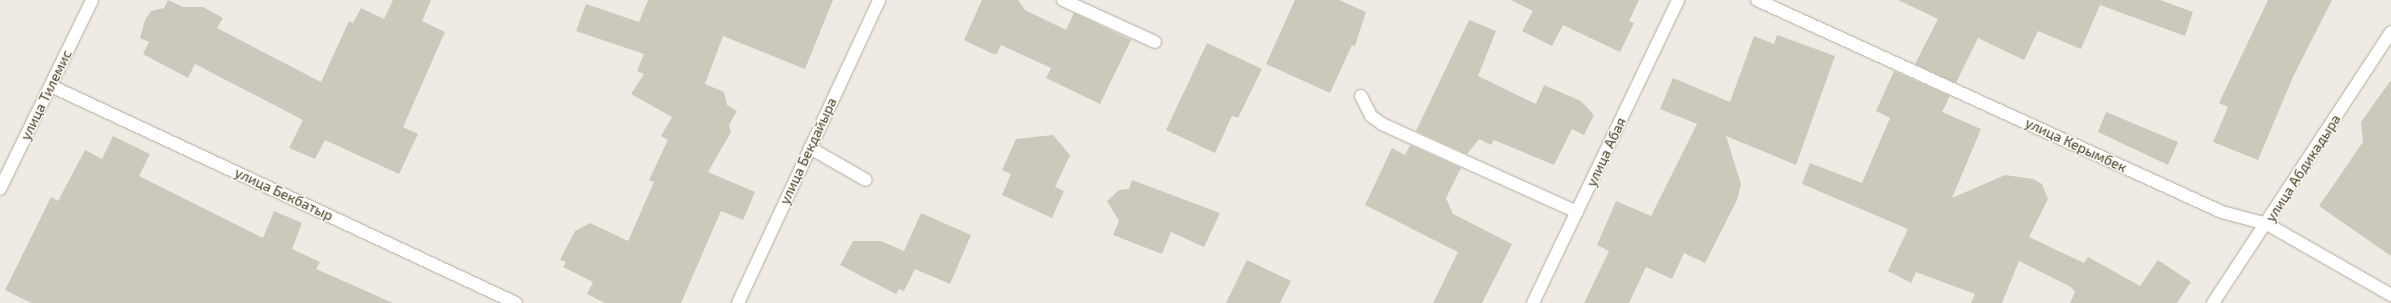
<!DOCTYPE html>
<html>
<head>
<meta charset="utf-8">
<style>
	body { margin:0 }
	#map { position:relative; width:2391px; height:303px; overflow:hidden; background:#efebe4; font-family:"Exo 2",sans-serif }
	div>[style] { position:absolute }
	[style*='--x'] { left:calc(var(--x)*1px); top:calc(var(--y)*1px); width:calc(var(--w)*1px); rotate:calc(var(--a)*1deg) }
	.building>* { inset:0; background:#cdc8bc }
	.roads { filter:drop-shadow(0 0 1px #b1ad9e) drop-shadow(0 0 1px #b1ad9e) }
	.minor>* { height:12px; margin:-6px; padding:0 6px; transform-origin:6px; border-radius:6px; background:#fff }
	span { translate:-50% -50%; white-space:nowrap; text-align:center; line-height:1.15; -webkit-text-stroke:3px #fbf9f5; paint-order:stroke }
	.street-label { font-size:14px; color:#433e21 }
</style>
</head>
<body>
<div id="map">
	<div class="building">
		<i style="clip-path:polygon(168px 0,183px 7px,203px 7px,223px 18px,217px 28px,321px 82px,349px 21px,353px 23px,361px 8px,384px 19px,393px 0,431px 0,422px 21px,445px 32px,403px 127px,418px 134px,399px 174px,325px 140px,315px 159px,289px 148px,303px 120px,195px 64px,188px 78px,143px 54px,149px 42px,140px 38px,145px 20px,151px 11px,164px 8px)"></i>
		<i style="clip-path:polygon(648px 0,833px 0,805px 69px,723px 36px,705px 84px,724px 92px,727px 105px,737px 111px,729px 125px,731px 132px,708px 172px,755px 192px,743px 220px,721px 211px,681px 303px,605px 303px,587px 294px,593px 282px,563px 267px,566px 262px,560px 260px,575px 231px,590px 223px,628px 241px,654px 182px,649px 180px,668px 140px,661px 136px,672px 117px,631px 94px,644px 74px,637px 71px,644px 54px,576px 31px,586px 4px,639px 22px)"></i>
		<i style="clip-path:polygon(982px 0,1018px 0,1025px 10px,1066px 30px,1074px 13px,1131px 40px,1100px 104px,1046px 78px,1051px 68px,1001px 45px,997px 54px,993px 54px,964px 40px)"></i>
		<i style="clip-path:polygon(1295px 0,1339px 0,1366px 12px,1355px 46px,1352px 45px,1330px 93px,1266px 64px)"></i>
		<i style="clip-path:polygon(1511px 0,1639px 0,1629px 21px,1634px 23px,1620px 52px,1563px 25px,1552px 46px,1522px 31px,1533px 11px)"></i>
		<i style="clip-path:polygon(1898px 0,2160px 0,2193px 12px,2185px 36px,2100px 5px,2081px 49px,2038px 31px,2024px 60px,1978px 38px,1956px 83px,1915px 64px,1938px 19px)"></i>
		<i style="clip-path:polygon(2268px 0,2332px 0,2293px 77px,2258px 160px,2213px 142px,2228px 107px,2219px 103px)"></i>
		<i style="clip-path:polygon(1469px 20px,1496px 31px,1478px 76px,1536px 104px,1544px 85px,1581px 101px,1594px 115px,1584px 135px,1572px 129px,1554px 165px,1494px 140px,1491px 145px,1479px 139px,1467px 154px,1416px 131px)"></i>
		<i style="clip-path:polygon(1777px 35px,1835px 56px,1796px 165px,1726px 136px,1741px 184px,1737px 200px,1705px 263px,1684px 253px,1672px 279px,1646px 267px,1629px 303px,1584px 303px,1609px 251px,1597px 245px,1616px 201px,1651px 216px,1697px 124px,1660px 109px,1673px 78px,1730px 102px,1754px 36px,1774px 44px)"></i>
		<i style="clip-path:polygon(1207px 43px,1262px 69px,1238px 118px,1232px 116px,1215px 153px,1166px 130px)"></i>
		<i style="clip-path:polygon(1894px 71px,1950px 96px,1942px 112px,1981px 129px,1952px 198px,2005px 175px,2033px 179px,2042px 184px,2048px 199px,2029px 237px,2084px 263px,2088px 257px,2140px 286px,2158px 260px,2191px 282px,2177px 303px,2070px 303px,2075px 292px,2071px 287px,2019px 261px,2002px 303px,1971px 303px,1975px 294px,1916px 272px,1911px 283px,1888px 271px,1908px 229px,1802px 184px,1810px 163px,1862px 183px,1890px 118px,1876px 111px)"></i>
		<i style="clip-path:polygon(2391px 80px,2391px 256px,2319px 206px,2363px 142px,2361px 122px)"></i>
		<i style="clip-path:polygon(2106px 112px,2178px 142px,2168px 165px,2098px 132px)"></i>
		<i style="clip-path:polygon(1053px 135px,1070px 155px,1055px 187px,1064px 191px,1052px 218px,1002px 195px,1011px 174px,1002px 170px,1016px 139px)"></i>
		<i style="clip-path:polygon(113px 136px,150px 154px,139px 176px,263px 238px,274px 211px,302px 223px,292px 249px,320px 262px,316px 269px,393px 303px,31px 303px,5px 290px,51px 197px,58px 201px,85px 150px,102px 159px)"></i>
		<i style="clip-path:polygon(1410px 145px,1461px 168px,1446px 198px,1453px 214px,1512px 244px,1482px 303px,1433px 303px,1458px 252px,1365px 205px,1392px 148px,1405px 155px)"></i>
		<i style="clip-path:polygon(1132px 180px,1220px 213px,1204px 247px,1171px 232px,1162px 254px,1113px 235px,1119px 221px,1107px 201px,1119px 190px,1129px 189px)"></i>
		<i style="clip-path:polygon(921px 213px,971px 235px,950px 284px,915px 269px,904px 291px,899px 289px,896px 294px,840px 265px,853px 241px,881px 241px,904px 251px)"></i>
		<i style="clip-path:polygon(1247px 260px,1291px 281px,1280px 303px,1226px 303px)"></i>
	</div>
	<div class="roads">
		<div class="minor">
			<i style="--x:1063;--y:0;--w:101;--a:24.5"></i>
			<i style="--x:1757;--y:0;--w:511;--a:24.51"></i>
			<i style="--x:2222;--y:212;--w:47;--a:14.9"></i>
			<i style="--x:2267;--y:224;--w:143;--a:29.8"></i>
			<i style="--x:51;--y:86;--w:513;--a:25.02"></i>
			<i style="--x:1361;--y:96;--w:22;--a:63"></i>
			<i style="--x:1371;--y:116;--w:14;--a:36"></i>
			<i style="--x:1382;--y:124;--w:214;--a:24.3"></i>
			<i style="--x:810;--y:148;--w:64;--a:29.7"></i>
			<i style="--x:0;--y:189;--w:210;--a:-64"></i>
			<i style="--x:738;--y:303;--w:334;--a:-65"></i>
			<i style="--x:1533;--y:303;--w:336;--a:-64.4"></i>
			<i style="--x:2213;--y:303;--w:324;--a:-56.7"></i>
		</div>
	</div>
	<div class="street-label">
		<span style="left:46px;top:95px;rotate:-64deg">улица Тилемис</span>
		<span style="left:2076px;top:145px;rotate:25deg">улица Керымбек</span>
		<span style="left:808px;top:151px;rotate:-65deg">улица Бекдайыра</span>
		<span style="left:1606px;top:152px;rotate:-65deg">улица Абая</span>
		<span style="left:2303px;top:168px;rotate:-57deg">улица Абдикадыра</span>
		<span style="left:284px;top:194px;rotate:25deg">улица Бекбатыр</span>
	</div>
</div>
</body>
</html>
